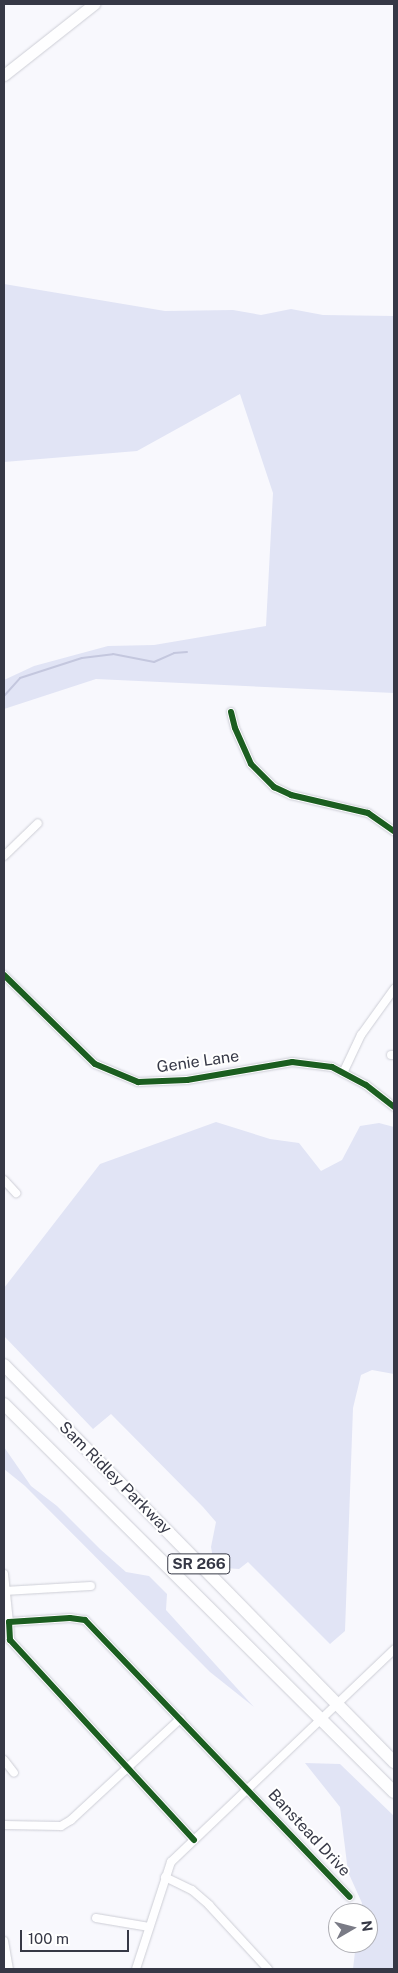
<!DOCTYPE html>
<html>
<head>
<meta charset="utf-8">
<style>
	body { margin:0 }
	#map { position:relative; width:398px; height:1973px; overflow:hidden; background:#f8f8fd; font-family:"Public Sans",sans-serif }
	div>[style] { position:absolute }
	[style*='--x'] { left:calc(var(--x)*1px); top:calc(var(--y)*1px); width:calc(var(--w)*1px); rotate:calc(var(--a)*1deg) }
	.green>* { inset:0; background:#e1e4f5 }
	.stream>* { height:2px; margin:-1px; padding:0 1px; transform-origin:1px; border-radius:1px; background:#c4c7de }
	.roads { filter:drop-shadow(0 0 1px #cdced6) drop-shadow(0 0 1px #cdced6) }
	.street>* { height:8px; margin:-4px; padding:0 4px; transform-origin:4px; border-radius:4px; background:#fefeff }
	.secondary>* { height:11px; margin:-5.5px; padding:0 5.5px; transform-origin:5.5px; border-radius:5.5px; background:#fefeff }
	.primary>* { height:12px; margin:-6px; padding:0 6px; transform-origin:6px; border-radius:6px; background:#fefeff }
	.cycleway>* { height:6px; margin:-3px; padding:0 3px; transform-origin:3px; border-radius:3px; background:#1b5e20 }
	span { translate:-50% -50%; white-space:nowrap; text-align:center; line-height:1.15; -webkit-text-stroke:4px #fff; paint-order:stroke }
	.shield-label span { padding:1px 4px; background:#fff; border:1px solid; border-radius:4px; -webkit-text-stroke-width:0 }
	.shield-label { font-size:15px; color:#363846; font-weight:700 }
	.street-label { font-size:16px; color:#363846 }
	.frame { position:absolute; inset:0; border:5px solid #363846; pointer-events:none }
	.north { position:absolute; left:328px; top:1903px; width:50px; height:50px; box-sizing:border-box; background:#fff; border:1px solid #afafb5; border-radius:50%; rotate:82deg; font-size:14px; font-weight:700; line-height:20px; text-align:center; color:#363846 }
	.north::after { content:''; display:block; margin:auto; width:18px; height:22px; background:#7a7b86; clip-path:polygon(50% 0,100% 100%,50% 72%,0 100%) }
	.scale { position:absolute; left:20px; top:1930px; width:109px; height:22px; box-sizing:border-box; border:2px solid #363846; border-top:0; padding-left:6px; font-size:15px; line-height:18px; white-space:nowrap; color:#363846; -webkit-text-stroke:4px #fff; paint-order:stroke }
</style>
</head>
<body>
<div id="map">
	<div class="green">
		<i style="clip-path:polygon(4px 284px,165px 311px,233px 310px,261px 315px,291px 309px,323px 315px,394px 316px,394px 693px,96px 679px,4px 709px,4px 680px,34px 666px,108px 646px,154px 645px,266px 626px,273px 493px,240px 394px,137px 451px,4px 462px)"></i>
		<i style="clip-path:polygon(216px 1122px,270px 1139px,299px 1143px,321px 1171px,342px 1160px,360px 1126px,379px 1123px,394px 1127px,394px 1374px,372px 1370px,361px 1375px,353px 1408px,345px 1631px,330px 1644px,248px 1562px,239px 1569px,225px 1568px,213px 1558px,211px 1547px,216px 1522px,203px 1507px,111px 1414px,93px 1429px,4px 1336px,4px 1288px,100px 1164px)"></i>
		<i style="clip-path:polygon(4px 1447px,31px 1486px,57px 1506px,100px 1549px,126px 1572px,149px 1576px,167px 1594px,166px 1610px,254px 1707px,210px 1672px,25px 1486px,4px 1469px)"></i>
		<i style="clip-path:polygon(305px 1763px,340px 1764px,394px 1816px,394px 1969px,353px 1969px,356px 1943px,368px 1943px,368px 1913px,361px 1913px,362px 1903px,348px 1872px,340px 1807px)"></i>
	</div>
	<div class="stream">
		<i style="--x:4;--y:696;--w:24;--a:-48"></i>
		<i style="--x:20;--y:678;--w:65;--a:-17.9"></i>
		<i style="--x:82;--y:658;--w:31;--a:-7"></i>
		<i style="--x:113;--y:654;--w:42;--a:11"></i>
		<i style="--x:154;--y:662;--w:22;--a:-24"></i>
		<i style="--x:174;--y:653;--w:13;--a:-4"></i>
	</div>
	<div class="roads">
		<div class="street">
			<i style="--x:231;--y:712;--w:16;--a:76"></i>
			<i style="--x:235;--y:728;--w:39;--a:66"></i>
			<i style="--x:251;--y:764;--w:33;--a:45"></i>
			<i style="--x:274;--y:787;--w:19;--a:25"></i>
			<i style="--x:291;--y:795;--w:79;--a:13.2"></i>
			<i style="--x:368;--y:813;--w:32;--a:35"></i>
			<i style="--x:4;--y:856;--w:47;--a:-44.1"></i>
			<i style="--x:4;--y:975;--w:127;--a:44.4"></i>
			<i style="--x:95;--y:1064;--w:47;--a:22.7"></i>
			<i style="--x:138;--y:1082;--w:49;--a:-2.3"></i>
			<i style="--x:187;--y:1080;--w:107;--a:-9.7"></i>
			<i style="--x:292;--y:1062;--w:40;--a:7.1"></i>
			<i style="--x:332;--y:1067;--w:38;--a:28"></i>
			<i style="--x:366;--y:1085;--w:36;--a:38"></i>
			<i style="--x:391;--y:1055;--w:3;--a:0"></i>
			<i style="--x:343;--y:1073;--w:42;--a:-64.7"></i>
			<i style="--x:361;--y:1035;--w:57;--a:-54.3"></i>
			<i style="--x:4;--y:1180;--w:18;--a:47"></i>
			<i style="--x:4;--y:1574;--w:48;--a:84.1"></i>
			<i style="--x:4;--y:1591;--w:87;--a:-3.3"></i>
			<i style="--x:4;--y:1760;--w:16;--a:52"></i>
			<i style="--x:4;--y:1825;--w:57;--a:1"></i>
			<i style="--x:61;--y:1826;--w:12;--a:-31"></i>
			<i style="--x:71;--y:1820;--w:149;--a:-42.8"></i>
			<i style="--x:194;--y:1840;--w:272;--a:-132.6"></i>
			<i style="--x:10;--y:1640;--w:18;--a:-93"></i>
			<i style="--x:9;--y:1622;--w:61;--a:-3.8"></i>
			<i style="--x:70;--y:1618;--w:15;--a:8"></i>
			<i style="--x:85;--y:1620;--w:383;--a:46.3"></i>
			<i style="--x:165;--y:1877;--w:30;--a:26"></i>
			<i style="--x:192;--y:1890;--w:23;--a:41"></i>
			<i style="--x:209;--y:1905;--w:87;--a:47.3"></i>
			<i style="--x:96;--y:1918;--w:54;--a:9.6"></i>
			<i style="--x:4;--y:1941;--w:28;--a:80"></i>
			<i style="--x:136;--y:1969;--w:113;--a:-71.9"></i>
			<i style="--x:171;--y:1862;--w:308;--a:-43.6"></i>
		</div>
		<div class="secondary">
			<i style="--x:4;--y:75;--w:115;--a:-38.3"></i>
		</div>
		<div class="primary">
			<i style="--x:4;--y:1365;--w:557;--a:45.51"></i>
			<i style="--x:4;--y:1404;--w:550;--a:44.85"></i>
		</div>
	</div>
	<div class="cycleway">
		<i style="--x:231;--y:712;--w:16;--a:76"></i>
		<i style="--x:235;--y:728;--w:39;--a:66"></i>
		<i style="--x:251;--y:764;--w:33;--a:45"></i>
		<i style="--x:274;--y:787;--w:19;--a:25"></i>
		<i style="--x:291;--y:795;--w:79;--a:13.2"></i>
		<i style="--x:368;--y:813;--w:32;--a:35"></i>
		<i style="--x:4;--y:975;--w:127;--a:44.4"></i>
		<i style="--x:95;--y:1064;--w:47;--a:22.7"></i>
		<i style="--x:138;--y:1082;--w:49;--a:-2.3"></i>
		<i style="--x:187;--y:1080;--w:107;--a:-9.7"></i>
		<i style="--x:292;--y:1062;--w:40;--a:7.1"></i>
		<i style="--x:332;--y:1067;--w:38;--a:28"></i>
		<i style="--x:366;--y:1085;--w:36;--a:38"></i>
		<i style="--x:194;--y:1840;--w:272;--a:-132.6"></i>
		<i style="--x:10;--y:1640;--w:18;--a:-93"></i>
		<i style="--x:9;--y:1622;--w:61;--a:-3.8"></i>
		<i style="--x:70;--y:1618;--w:15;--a:8"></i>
		<i style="--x:85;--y:1620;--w:383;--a:46.3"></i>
	</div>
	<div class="shield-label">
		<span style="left:199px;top:1564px">SR 266</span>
	</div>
	<div class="street-label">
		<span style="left:198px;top:1062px;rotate:-8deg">Genie Lane</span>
		<span style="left:115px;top:1478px;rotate:45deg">Sam Ridley Parkway</span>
		<span style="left:309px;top:1833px;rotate:47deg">Banstead Drive</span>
	</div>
	<div class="frame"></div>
	<div class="north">N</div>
	<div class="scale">100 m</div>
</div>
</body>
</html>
